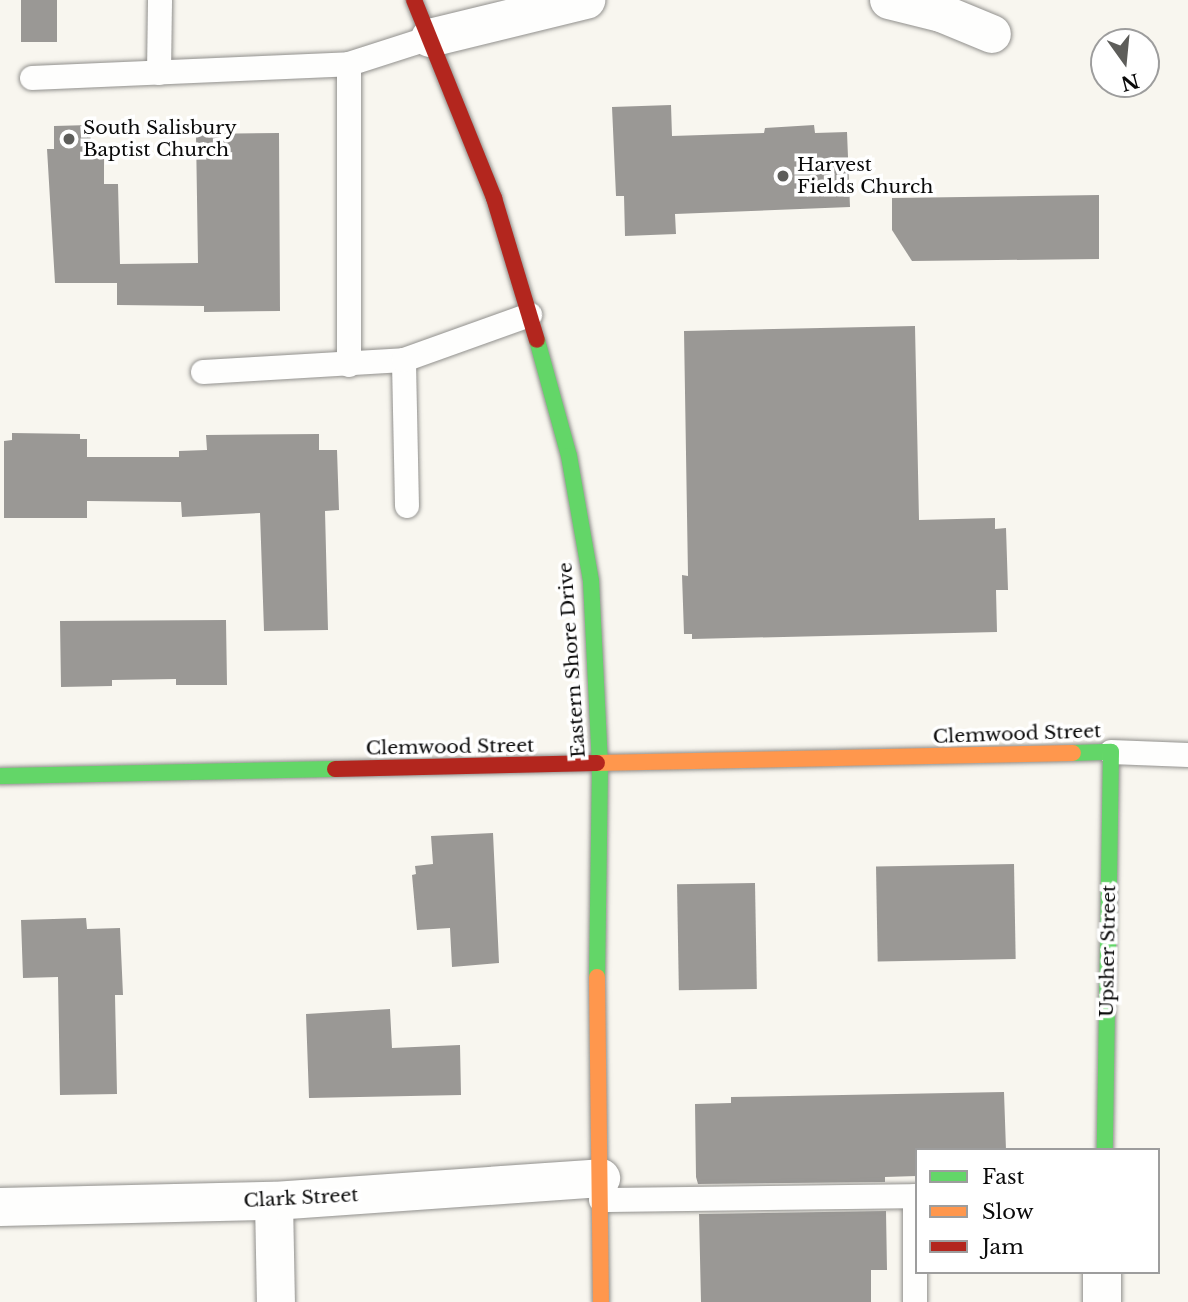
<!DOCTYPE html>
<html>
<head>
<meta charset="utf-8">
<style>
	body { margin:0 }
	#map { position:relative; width:1188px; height:1302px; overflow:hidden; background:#f8f6ef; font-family:"Libre Baskerville",serif }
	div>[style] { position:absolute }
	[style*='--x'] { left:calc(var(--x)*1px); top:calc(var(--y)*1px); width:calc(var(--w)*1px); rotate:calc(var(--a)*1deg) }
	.building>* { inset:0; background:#9a9895; transform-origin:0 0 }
	.roads { filter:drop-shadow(0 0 2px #91908d) drop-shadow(0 0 2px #91908d) }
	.lane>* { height:24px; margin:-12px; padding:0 12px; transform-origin:12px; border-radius:12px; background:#fefefd }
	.street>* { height:38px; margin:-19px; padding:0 19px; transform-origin:19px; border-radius:19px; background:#fefefd }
	.fast>* { height:16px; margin:-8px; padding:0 8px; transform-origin:8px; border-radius:8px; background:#63d668 }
	.slow>* { height:16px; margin:-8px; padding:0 8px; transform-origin:8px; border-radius:8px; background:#ff974d }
	.jam>* { height:16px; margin:-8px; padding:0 8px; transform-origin:8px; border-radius:8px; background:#b3261e }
	.dots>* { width:19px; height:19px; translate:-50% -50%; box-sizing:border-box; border:4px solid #fff; border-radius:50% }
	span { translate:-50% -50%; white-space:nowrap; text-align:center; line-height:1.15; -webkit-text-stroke:7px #fff; paint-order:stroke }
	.poi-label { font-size:19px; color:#0a0a0a }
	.left { translate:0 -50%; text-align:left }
	.street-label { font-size:19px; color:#0a0a0a }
	.legend { position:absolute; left:915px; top:1148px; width:245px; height:126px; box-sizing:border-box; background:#fff; border:2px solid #9d9d9d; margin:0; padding:9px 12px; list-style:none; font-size:21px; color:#0a0a0a }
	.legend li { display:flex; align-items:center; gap:14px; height:35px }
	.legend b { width:35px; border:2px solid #9d9d9d }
	.north { position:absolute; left:1090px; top:28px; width:70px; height:70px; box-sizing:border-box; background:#fff; border:2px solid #9d9d9d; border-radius:50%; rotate:165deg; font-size:19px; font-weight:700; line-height:28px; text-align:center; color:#0a0a0a }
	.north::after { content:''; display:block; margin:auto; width:24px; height:32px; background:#5d5d5a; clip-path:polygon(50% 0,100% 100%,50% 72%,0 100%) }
</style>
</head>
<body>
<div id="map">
	<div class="building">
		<i style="left:21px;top:0;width:36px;height:42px"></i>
		<i style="clip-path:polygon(671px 105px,672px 136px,764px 133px,765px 128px,814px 125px,815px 133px,847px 132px,850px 207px,675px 214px,676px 234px,625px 236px,624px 196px,616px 196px,612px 107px)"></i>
		<i style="clip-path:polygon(90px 125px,91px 150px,104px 150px,104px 184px,118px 184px,120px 264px,198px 263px,196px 134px,279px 133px,280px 311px,204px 312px,204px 306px,117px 305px,117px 283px,55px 283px,47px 149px,54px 149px,54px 126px)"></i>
		<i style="clip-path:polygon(1099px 195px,1099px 259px,912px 261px,892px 230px,892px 198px)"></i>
		<i style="clip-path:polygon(915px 326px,919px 520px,995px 518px,995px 529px,1006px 528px,1008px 590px,996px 590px,997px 632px,692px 639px,692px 634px,684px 634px,682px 575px,688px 576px,684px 331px)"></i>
		<i style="clip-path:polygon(12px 433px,80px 434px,80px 439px,87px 439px,87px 457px,179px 457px,179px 451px,207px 450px,206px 435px,319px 434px,319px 450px,337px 450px,339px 510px,325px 511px,328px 630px,264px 631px,260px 513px,182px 517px,181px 502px,87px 501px,87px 518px,4px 518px,4px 441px,12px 440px)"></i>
		<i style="clip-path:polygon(226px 620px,227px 685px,176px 685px,176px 679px,112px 680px,112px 686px,61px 687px,60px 621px)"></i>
		<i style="clip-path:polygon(493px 833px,499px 963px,452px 967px,450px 928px,417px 930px,412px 875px,416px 874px,415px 866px,433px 864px,431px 836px)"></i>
		<i style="left:1014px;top:864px;width:95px;height:138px;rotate:89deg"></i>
		<i style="left:755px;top:883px;width:106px;height:78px;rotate:89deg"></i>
		<i style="clip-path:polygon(86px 918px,87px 929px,120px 928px,123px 995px,115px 995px,117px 1094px,60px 1095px,58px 977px,23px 978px,21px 920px)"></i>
		<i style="clip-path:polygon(390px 1009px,392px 1048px,460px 1045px,461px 1095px,309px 1098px,306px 1014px)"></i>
		<i style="clip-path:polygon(1004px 1092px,1006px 1150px,917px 1150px,917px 1176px,885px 1177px,885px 1182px,698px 1184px,696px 1177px,695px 1104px,731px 1103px,731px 1097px)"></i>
		<i style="clip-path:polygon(886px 1211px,887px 1270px,871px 1270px,871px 1302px,701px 1302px,699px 1214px)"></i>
	</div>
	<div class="roads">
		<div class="lane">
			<i style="--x:159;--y:73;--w:73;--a:-89.2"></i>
			<i style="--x:32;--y:78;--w:317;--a:-2.5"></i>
			<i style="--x:349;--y:365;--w:301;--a:-90"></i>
			<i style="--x:349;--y:64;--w:85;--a:-17.8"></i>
			<i style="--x:203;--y:372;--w:201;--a:-3.4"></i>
			<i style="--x:407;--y:506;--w:146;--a:-91.2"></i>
			<i style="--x:404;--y:360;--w:134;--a:-19.7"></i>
			<i style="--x:1111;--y:752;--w:77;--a:2.2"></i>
			<i style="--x:601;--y:1200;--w:314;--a:-0.7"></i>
			<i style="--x:915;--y:1196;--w:106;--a:90"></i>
		</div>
		<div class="street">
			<i style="--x:889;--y:0;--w:54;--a:14"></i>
			<i style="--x:941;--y:13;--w:55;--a:22.4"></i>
			<i style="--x:430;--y:38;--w:161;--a:-13.7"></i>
			<i style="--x:274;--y:1201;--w:101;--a:88.9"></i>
			<i style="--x:0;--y:1207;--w:274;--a:-1.3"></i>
			<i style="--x:274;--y:1201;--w:328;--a:-4"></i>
			<i style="--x:1102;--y:1302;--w:30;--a:-90"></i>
		</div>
		<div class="fast">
			<i style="--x:537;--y:340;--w:120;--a:74.6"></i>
			<i style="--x:569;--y:456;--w:127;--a:80"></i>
			<i style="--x:591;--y:581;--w:184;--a:87.2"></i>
			<i style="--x:600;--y:765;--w:212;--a:90.8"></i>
			<i style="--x:1073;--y:753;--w:38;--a:-2"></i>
			<i style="--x:1111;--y:752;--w:398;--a:90.9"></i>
			<i style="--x:0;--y:776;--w:335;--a:-1.2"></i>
		</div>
		<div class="slow">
			<i style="--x:597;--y:763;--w:476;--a:-1.2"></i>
			<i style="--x:597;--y:977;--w:325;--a:89.3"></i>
		</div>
		<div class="jam">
			<i style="--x:414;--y:0;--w:214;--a:68"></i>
			<i style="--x:494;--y:198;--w:148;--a:73.2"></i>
			<i style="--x:335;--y:769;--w:262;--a:-1.3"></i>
		</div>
	</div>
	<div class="dots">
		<i style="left:69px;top:139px;background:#5d5d5a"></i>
		<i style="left:783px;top:176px;background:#5d5d5a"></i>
	</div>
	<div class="poi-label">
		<span class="left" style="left:83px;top:139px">South Salisbury<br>Baptist Church</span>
		<span class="left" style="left:797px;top:176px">Harvest<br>Fields Church</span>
	</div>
	<div class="street-label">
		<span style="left:572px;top:660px;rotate:-94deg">Eastern Shore Drive</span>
		<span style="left:1017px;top:734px;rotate:-2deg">Clemwood Street</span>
		<span style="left:450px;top:747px;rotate:-1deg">Clemwood Street</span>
		<span style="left:1108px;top:951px;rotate:-89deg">Upsher Street</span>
		<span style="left:301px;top:1198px;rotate:-3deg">Clark Street</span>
	</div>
	<ul class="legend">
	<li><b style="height:9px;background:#63d668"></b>Fast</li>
	<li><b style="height:9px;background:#ff974d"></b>Slow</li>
	<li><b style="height:9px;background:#b3261e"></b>Jam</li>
	</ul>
	<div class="north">N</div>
</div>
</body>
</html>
